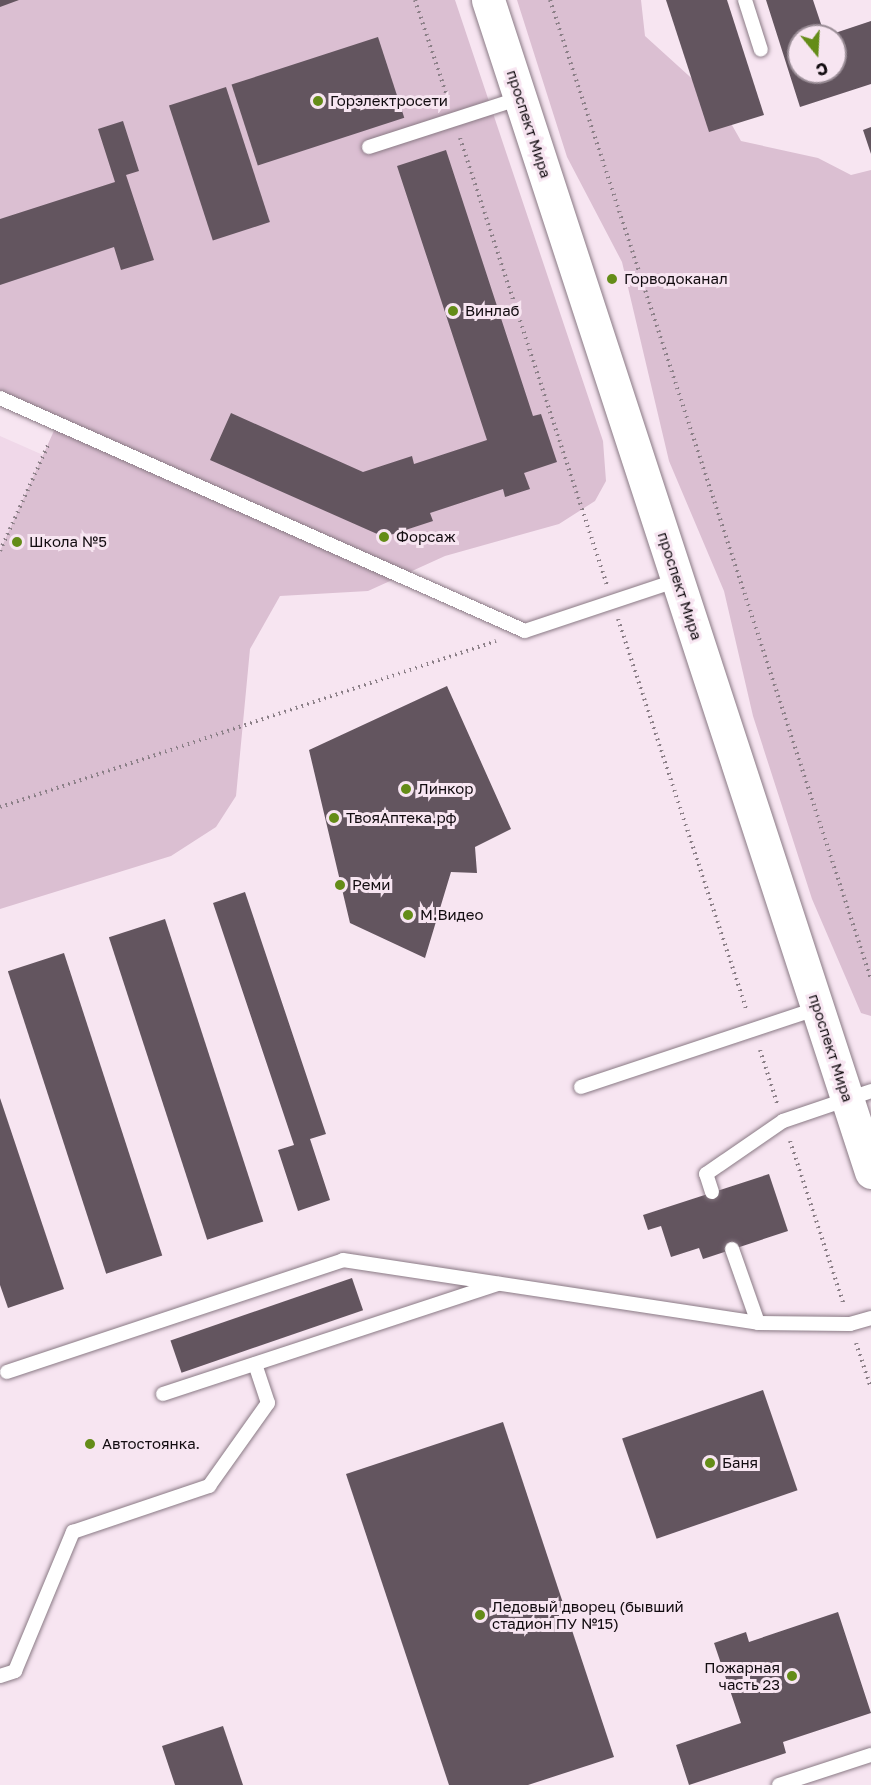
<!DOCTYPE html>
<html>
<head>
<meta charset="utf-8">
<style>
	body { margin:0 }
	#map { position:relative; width:871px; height:1785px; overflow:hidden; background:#f7e5f1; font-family:"Golos Text",sans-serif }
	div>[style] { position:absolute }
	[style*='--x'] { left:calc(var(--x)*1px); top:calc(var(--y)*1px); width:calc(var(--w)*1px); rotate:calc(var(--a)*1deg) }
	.built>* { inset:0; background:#f0d8e9 }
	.green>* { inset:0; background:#dbbfd2 }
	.building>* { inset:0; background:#63555f; transform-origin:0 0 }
	.path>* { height:4px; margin-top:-2px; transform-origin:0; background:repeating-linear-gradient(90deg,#8c8088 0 1.5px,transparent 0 6px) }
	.roads { filter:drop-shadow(0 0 2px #8a7a85) drop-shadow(0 0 2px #8a7a85) }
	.service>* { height:14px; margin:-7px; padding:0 7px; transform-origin:7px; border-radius:7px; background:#fff }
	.tertiary>* { height:33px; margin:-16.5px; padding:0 16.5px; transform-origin:16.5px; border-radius:16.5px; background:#fff }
	.dots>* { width:16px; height:16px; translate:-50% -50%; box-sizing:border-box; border:3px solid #f7e5f1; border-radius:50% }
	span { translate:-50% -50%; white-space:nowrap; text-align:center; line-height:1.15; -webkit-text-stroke:6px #f7e5f1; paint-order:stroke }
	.poi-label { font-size:15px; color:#120c10 }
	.left { translate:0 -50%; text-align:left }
	.right { translate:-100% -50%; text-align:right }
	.street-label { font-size:15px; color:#120c10 }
	.north { position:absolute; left:787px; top:24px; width:60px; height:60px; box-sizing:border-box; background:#f7e5f1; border:2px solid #9b8e97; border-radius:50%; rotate:162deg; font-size:16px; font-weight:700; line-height:24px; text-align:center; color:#120c10 }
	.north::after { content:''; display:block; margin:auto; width:21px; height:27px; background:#648c18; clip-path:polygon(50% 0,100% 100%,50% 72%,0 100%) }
</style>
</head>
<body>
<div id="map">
	<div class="built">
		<i style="clip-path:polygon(0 436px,68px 466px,0 618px)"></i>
	</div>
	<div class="green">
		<i style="clip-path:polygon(0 0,455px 0,603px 441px,606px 481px,595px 501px,559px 524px,445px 556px,368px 591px,280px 596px,250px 649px,236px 796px,216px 827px,171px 856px,0 909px,0 551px,57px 424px,0 398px)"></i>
		<i style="clip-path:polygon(517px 0,641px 0,645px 36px,720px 104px,741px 141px,818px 158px,851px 175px,871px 170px,871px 1016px,861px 1013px,812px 899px,753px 716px,724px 591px,669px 461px,622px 262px,567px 157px)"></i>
	</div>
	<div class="building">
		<i style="clip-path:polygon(0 0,19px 0,0 7px)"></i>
		<i style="clip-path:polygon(666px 0,727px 0,764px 115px,709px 132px)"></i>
		<i style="clip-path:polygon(766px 0,813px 0,825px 36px,799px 36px,799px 72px,835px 72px,835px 36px,826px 36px,871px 21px,871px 84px,800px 107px)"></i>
		<i style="left:378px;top:37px;width:85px;height:154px;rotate:72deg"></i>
		<i style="left:226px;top:87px;width:142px;height:60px;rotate:72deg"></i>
		<i style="clip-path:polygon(123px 121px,139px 171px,126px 175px,154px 260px,121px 270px,114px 247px,0 285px,0 219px,115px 182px,98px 129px)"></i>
		<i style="clip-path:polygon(871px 127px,871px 154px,863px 130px)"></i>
		<i style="clip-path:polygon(446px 150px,533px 416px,541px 414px,557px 462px,524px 473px,530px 489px,505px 497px,503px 489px,430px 513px,433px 521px,384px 537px,210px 460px,231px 413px,363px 472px,412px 456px,414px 464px,487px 440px,397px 166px)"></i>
		<i style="clip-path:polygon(447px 686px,511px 829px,475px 847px,477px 873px,451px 872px,425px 958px,350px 923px,309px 750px)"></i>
		<i style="clip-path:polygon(245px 892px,326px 1134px,310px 1139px,330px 1200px,298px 1211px,278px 1150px,294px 1145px,213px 903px)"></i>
		<i style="left:165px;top:919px;width:318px;height:59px;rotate:72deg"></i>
		<i style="left:64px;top:953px;width:318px;height:59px;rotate:72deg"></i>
		<i style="clip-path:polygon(0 1098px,64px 1289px,8px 1308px,0 1285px)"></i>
		<i style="clip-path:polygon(769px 1174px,788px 1231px,703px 1259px,699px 1248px,671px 1257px,661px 1226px,648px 1230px,643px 1215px)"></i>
		<i style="left:352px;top:1278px;width:34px;height:192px;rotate:71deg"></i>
		<i style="left:763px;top:1390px;width:106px;height:149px;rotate:71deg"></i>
		<i style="clip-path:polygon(503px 1422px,614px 1757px,528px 1785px,449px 1785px,346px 1474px)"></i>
		<i style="clip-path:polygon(838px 1612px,871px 1713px,783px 1742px,786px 1753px,689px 1785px,676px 1745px,741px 1723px,714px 1643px,746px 1632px,749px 1642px)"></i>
		<i style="clip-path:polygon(223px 1726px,243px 1785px,175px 1785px,162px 1746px)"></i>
	</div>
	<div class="path">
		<i style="--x:415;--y:0;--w:104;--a:71.6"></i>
		<i style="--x:550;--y:0;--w:1030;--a:71.85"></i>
		<i style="--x:460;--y:138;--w:470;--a:71.8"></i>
		<i style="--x:0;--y:551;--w:119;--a:-65.6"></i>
		<i style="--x:618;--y:619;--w:413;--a:71.8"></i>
		<i style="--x:0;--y:807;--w:523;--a:-18.5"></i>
		<i style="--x:760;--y:1050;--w:56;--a:72.2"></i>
		<i style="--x:790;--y:1141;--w:173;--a:71.8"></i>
		<i style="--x:856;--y:1343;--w:47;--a:71.6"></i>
	</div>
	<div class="roads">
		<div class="service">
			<i style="--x:745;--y:0;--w:52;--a:72.3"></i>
			<i style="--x:369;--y:147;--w:160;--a:-17.9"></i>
			<i style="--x:0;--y:398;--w:574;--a:23.93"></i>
			<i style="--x:525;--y:631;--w:161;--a:-18.4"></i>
			<i style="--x:581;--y:1087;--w:250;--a:-18.4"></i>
			<i style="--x:712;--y:1192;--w:19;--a:-108"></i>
			<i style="--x:706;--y:1174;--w:93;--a:-34.5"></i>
			<i style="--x:783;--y:1121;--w:93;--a:-18.8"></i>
			<i style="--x:732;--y:1249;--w:78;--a:70.6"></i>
			<i style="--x:7;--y:1372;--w:354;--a:-18.4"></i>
			<i style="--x:343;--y:1260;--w:420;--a:8.6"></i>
			<i style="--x:758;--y:1323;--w:92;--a:0.6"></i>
			<i style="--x:850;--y:1324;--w:22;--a:-16"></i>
			<i style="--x:163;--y:1394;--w:353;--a:-18.2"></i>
			<i style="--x:0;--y:1676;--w:16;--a:-18"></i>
			<i style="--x:15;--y:1671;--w:151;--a:-67.4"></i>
			<i style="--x:73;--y:1532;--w:144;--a:-18.7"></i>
			<i style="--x:209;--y:1486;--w:102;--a:-54.6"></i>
			<i style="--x:268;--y:1403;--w:41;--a:-108.4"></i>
			<i style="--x:779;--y:1785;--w:97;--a:-18.1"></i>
		</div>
		<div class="tertiary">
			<i style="--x:488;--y:0;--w:1233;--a:71.9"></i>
		</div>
	</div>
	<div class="dots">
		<i style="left:318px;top:101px;background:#648c18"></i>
		<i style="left:612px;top:279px;background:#648c18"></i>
		<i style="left:453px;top:311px;background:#648c18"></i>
		<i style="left:384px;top:537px;background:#648c18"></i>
		<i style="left:17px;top:542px;background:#648c18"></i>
		<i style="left:406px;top:789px;background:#648c18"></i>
		<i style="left:334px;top:818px;background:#648c18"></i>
		<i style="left:340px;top:885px;background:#648c18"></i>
		<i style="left:408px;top:915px;background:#648c18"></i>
		<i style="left:90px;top:1444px;background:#648c18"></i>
		<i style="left:710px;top:1463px;background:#648c18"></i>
		<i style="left:480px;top:1615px;background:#648c18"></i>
		<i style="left:792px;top:1676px;background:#648c18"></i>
	</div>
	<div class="poi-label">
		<span class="left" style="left:330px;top:101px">Горэлектросети</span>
		<span class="left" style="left:624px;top:279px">Горводоканал</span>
		<span class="left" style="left:465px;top:311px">Винлаб</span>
		<span class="left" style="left:396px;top:537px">Форсаж</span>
		<span class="left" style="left:29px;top:542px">Школа №5</span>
		<span class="left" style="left:418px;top:789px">Линкор</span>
		<span class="left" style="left:346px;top:818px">ТвояАптека.рф</span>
		<span class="left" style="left:352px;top:885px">Реми</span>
		<span class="left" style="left:420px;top:915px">М.Видео</span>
		<span class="left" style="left:102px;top:1444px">Автостоянка.</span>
		<span class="left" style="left:722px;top:1463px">Баня</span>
		<span class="left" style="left:492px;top:1615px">Ледовый дворец (бывший<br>cтадион ПУ №15)</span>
		<span class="right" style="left:780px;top:1676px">Пожарная<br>часть 23</span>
	</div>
	<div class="street-label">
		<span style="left:529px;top:124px;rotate:72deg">проспект Мира</span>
		<span style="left:680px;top:586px;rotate:72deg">проспект Мира</span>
		<span style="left:831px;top:1048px;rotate:72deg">проспект Мира</span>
	</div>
	<div class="north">С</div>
</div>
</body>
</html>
